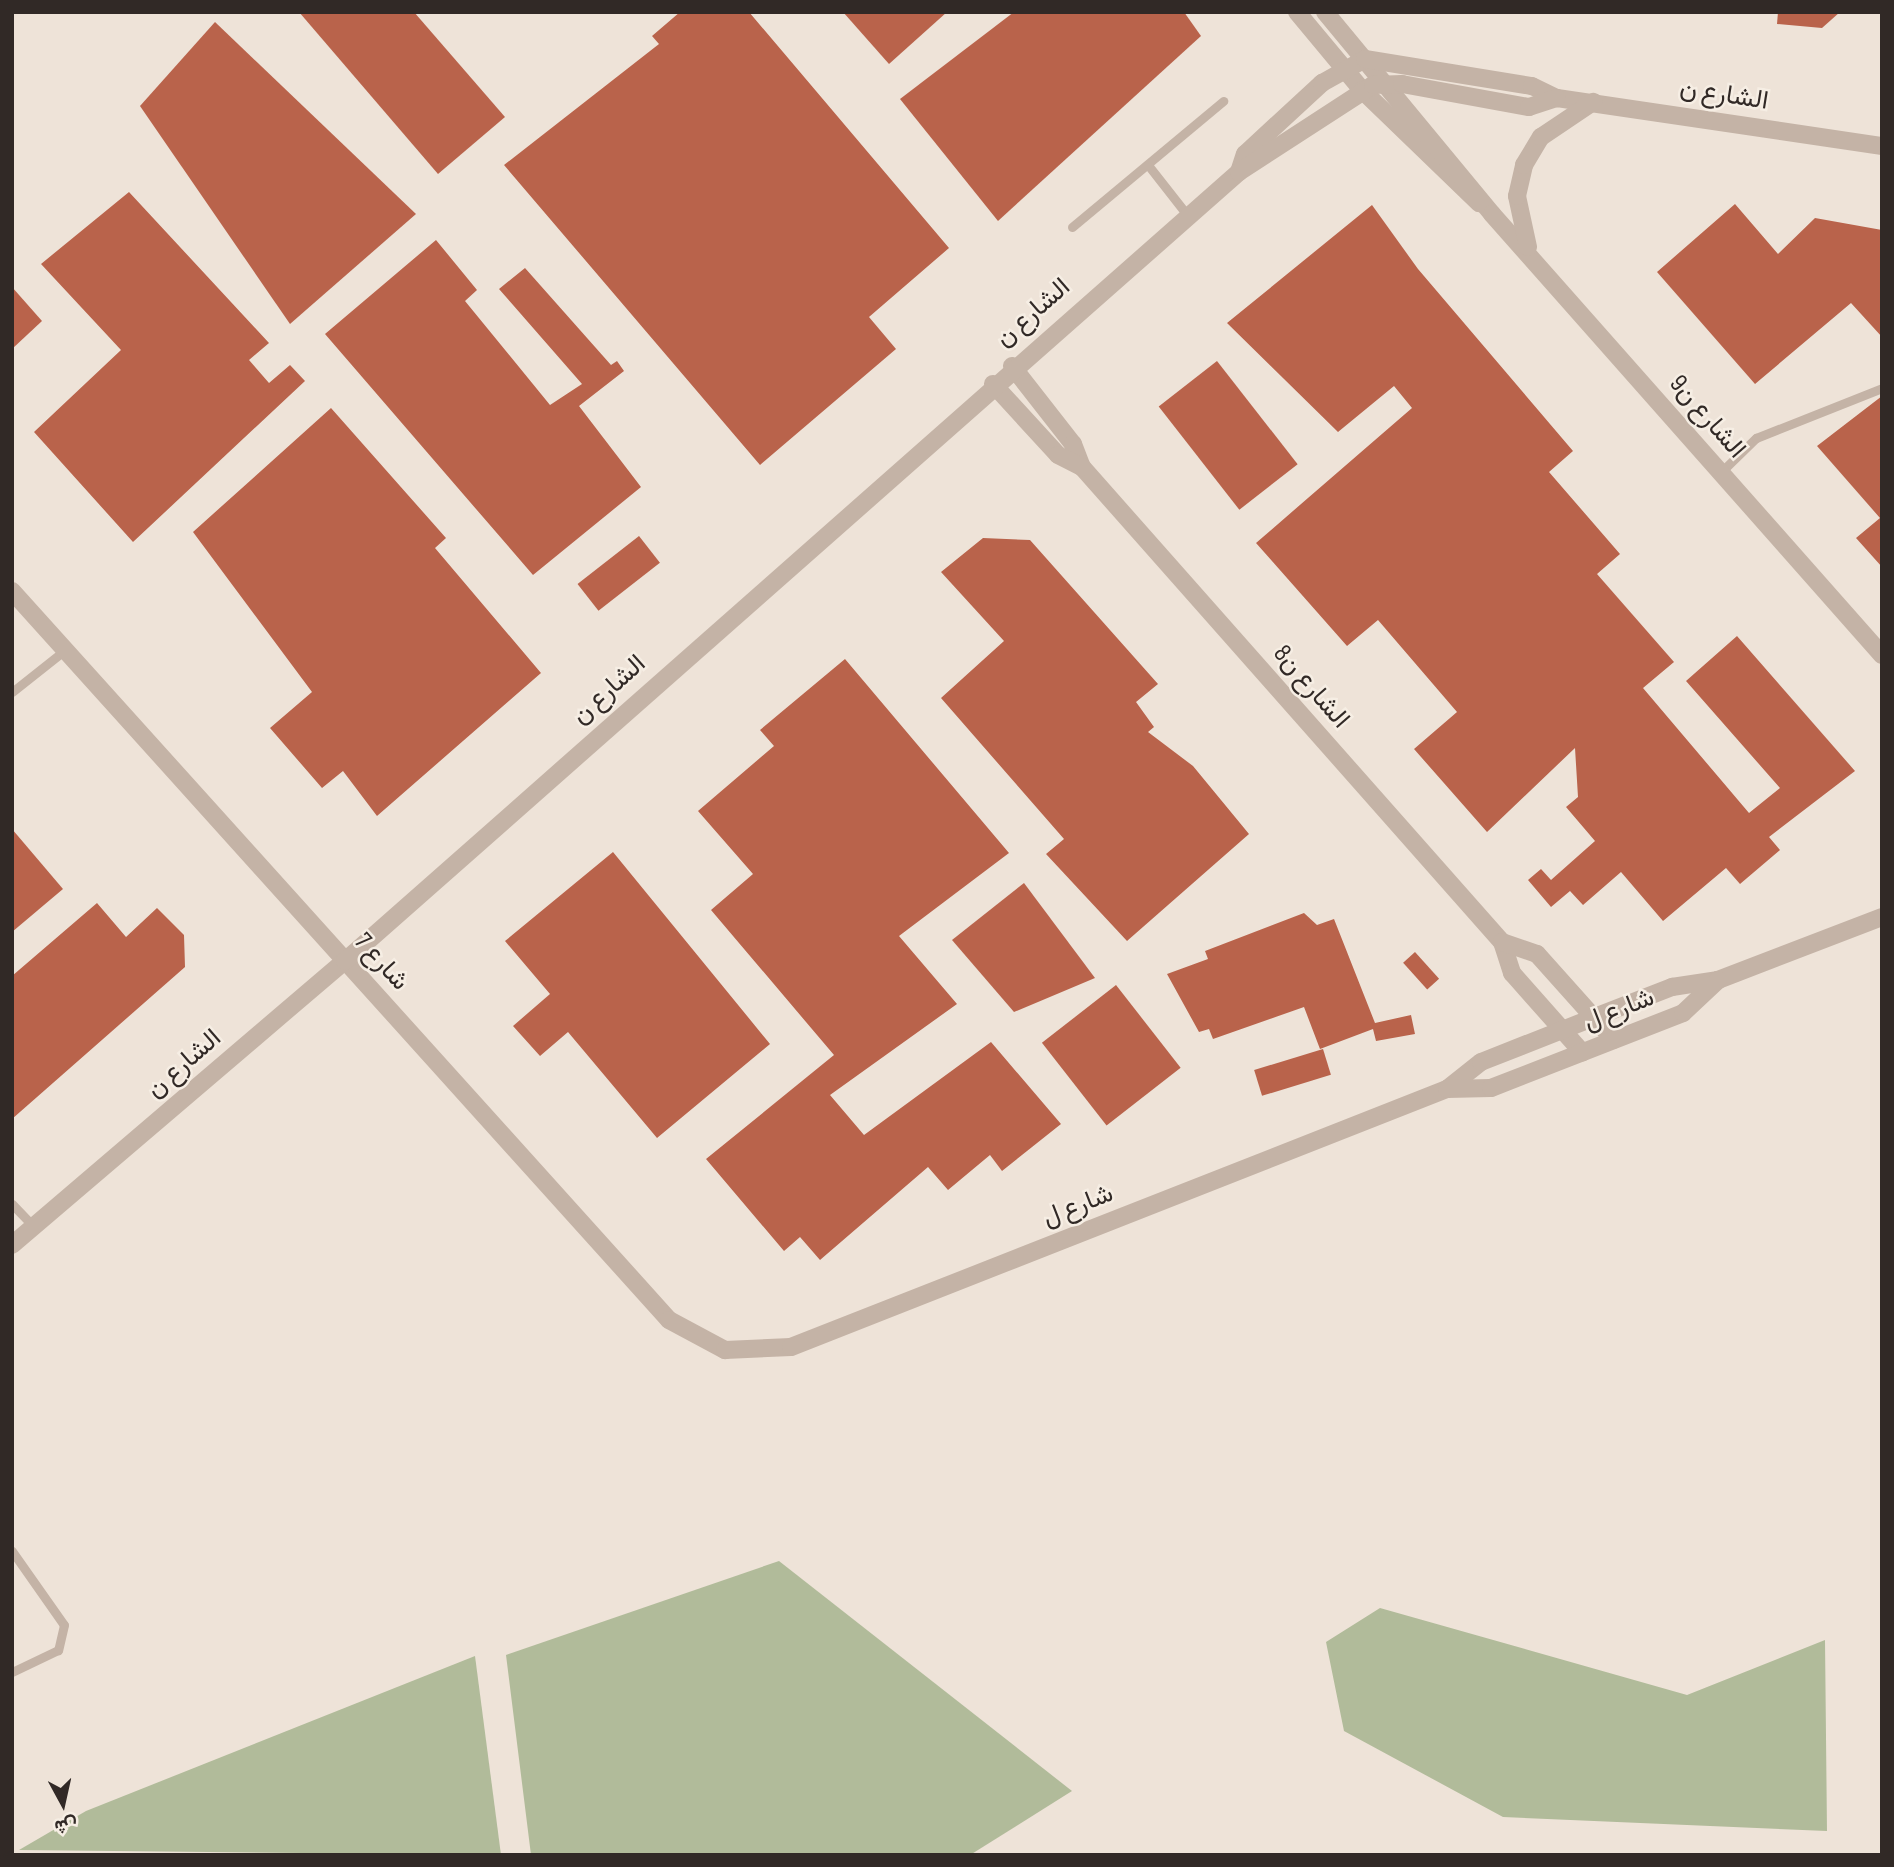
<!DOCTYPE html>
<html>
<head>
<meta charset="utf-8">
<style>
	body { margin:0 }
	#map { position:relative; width:1894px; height:1867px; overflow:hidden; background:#eee3d8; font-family:"Sofia Sans Condensed",Vazirmatn,sans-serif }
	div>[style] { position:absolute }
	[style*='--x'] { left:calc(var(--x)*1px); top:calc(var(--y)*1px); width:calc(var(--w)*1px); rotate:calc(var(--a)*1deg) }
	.green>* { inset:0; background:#b1bb9a }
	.building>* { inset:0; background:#b9634b; transform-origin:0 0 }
	.lane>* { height:9px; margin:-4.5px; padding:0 4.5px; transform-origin:4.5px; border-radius:4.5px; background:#c4b3a6 }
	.street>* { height:18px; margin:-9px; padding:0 9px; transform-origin:9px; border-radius:9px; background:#c4b3a6 }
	span { translate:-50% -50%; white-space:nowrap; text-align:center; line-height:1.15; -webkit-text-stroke:5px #f6eee4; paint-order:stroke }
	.street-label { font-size:26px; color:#312926 }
	.frame { position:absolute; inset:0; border:14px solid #312926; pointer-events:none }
	.north { position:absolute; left:28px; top:1769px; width:70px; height:70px; -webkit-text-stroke:5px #f6eee4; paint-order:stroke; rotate:172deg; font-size:19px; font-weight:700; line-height:28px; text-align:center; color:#312926 }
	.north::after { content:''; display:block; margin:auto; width:24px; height:32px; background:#312926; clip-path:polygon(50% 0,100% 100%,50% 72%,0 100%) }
</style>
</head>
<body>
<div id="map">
	<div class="green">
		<i style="clip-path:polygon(779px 1561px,1072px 1791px,970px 1855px,531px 1855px,506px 1655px)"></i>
		<i style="clip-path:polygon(1380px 1608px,1687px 1695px,1825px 1640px,1827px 1831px,1503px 1817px,1344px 1731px,1326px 1642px)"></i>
		<i style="clip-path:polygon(475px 1656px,501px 1855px,19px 1850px,86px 1811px)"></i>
	</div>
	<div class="building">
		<i style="clip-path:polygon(299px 12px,414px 12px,505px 117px,438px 174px)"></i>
		<i style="clip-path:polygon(680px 12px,749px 12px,949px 248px,869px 317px,896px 349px,760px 465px,504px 165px,659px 44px,652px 36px)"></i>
		<i style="clip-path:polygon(843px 12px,947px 12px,889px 64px)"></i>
		<i style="clip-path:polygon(1014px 12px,1184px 12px,1201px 36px,998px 221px,900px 99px)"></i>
		<i style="clip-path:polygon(1778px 12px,1840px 12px,1822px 28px,1777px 24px)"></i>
		<i style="clip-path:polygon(215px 22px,416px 214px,290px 324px,140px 106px)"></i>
		<i style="clip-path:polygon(129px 192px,269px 343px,249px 360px,269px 383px,290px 365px,305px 381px,133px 542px,34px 432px,121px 350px,41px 264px)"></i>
		<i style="clip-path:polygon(1735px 204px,1778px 254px,1815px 218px,1882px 230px,1882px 337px,1851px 303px,1755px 384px,1657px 272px)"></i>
		<i style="clip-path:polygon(1372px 205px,1418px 269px,1573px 451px,1549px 472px,1620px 554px,1597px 574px,1674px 662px,1643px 688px,1749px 813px,1780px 788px,1686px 681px,1737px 636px,1855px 771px,1769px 837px,1780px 850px,1740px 884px,1726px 868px,1663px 921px,1621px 872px,1583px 905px,1570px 891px,1551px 907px,1528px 880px,1541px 869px,1551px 880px,1595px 841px,1566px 807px,1578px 797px,1575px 748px,1487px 832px,1414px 749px,1457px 712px,1378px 620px,1347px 646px,1256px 543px,1412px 408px,1394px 386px,1338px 432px,1227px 323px)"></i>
		<i style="clip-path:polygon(436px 240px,477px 290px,465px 301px,550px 405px,582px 384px,499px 289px,525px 268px,611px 365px,617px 361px,624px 371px,579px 406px,641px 487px,533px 575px,325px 334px)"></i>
		<i style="clip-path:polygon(12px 287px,42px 321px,12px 349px)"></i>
		<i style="left:1217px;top:361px;width:131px;height:74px;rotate:52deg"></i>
		<i style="clip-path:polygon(1882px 396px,1882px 567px,1856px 538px,1880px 518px,1817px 446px)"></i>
		<i style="clip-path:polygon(331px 408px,446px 538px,435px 548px,541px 673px,377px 816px,343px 771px,322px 788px,270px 728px,312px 692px,193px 532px)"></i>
		<i style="left:639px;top:536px;width:34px;height:78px;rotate:52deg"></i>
		<i style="clip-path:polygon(983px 538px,1030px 540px,1158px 684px,1136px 702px,1154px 727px,1148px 732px,1193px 766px,1249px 834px,1127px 941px,1046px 854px,1064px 839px,941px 698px,1004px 641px,941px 572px)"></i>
		<i style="clip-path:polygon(845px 659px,1009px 853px,899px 936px,957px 1004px,830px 1095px,864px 1135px,991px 1042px,1061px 1124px,1002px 1171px,990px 1155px,948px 1190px,928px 1167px,820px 1260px,800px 1237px,784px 1251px,706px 1159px,834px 1055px,711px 910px,753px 874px,698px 811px,774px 746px,760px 730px)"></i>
		<i style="clip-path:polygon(12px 829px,63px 889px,12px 932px)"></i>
		<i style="clip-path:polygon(613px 852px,770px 1044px,657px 1138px,568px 1032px,540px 1056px,513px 1026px,550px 994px,505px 941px)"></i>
		<i style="clip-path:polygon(1024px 883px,1095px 978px,1014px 1012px,952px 940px)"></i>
		<i style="clip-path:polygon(97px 903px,126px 937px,157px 908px,184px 935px,185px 967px,12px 1119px,12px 976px)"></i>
		<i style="clip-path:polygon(1304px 913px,1317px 925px,1334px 919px,1375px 1023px,1411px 1015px,1415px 1034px,1376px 1041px,1373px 1029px,1320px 1049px,1304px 1007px,1213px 1039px,1209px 1029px,1199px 1032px,1167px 974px,1208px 959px,1205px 951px)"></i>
		<i style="left:1415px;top:952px;width:36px;height:16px;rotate:48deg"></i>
		<i style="left:1116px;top:985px;width:105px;height:94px;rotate:52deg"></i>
		<i style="left:1323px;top:1049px;width:27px;height:72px;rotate:73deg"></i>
	</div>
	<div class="lane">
		<i style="--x:1148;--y:165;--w:65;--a:51.9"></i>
		<i style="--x:1072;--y:227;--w:197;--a:-39.8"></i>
		<i style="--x:1721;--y:472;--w:49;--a:-44.2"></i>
		<i style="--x:1756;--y:438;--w:136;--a:-21.6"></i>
		<i style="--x:12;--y:692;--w:68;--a:-38.4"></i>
		<i style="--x:12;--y:1204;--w:32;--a:46"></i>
		<i style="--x:12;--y:1551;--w:90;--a:54.9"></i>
		<i style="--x:64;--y:1625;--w:26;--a:103"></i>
		<i style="--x:58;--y:1650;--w:51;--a:154.4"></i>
	</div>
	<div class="street">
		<i style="--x:1297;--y:12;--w:102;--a:50.2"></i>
		<i style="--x:1362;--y:90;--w:163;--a:44"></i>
		<i style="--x:1325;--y:12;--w:262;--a:50.4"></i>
		<i style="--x:1492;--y:214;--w:589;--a:48.51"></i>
		<i style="--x:1239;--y:172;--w:19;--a:-72"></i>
		<i style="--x:1245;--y:154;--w:105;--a:-42.7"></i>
		<i style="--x:1322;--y:83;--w:49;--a:-29.2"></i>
		<i style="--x:1365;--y:59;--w:169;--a:9.2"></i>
		<i style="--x:1532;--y:86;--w:28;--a:26"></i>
		<i style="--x:1557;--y:98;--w:329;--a:8.4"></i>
		<i style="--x:1528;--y:247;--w:52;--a:-102.2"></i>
		<i style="--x:1517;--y:196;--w:32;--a:-77"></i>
		<i style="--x:1524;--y:165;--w:33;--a:-59"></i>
		<i style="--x:1541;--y:137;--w:63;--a:-33.9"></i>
		<i style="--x:1012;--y:366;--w:99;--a:52"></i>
		<i style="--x:1073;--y:444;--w:25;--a:69"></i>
		<i style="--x:1082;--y:467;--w:634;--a:48.52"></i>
		<i style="--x:1502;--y:942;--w:33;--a:72"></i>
		<i style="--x:1512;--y:973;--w:106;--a:48.5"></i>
		<i style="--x:993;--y:384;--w:96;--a:47.5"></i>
		<i style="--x:1058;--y:455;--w:27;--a:27"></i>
		<i style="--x:12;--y:591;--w:981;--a:47.97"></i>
		<i style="--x:669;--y:1320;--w:64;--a:28.2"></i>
		<i style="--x:725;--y:1350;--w:66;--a:-2.6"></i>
		<i style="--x:791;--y:1347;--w:705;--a:-21.47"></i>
		<i style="--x:1447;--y:1089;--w:43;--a:-38.5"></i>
		<i style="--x:1481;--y:1062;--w:123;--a:-21.5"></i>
		<i style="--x:1595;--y:1017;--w:83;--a:-21.3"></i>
		<i style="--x:1672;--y:987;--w:47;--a:-8.7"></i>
		<i style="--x:1718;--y:980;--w:176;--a:-21"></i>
		<i style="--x:1502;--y:942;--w:37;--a:19"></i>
		<i style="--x:1537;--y:954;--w:115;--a:48.2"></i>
		<i style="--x:1447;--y:1089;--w:44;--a:-1.3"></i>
		<i style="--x:1491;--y:1088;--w:206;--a:-21.3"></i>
		<i style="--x:1683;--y:1013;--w:48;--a:-43.3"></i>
		<i style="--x:12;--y:1245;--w:438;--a:-40.5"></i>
		<i style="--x:345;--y:961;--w:1192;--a:-41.43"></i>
		<i style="--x:1239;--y:172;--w:160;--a:-33"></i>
		<i style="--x:1373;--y:85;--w:29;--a:-2"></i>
		<i style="--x:1402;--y:84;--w:129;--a:10.3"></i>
		<i style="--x:1529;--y:107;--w:29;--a:-18"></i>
	</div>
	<div class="street-label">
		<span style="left:1724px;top:95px;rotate:9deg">الشارع ن</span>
		<span style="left:1033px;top:313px;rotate:-41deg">الشارع ن</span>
		<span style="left:1707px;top:417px;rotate:49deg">الشارع ن9</span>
		<span style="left:1311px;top:687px;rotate:49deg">الشارع ن8</span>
		<span style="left:609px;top:690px;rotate:-42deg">الشارع ن</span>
		<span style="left:381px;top:962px;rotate:48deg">شارع 7</span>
		<span style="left:1619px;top:1010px;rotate:-21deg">شارع ل</span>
		<span style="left:184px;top:1064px;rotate:-41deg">الشارع ن</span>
		<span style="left:1078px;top:1206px;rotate:-21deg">شارع ل</span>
	</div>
	<div class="frame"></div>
	<div class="north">ش</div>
</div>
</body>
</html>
